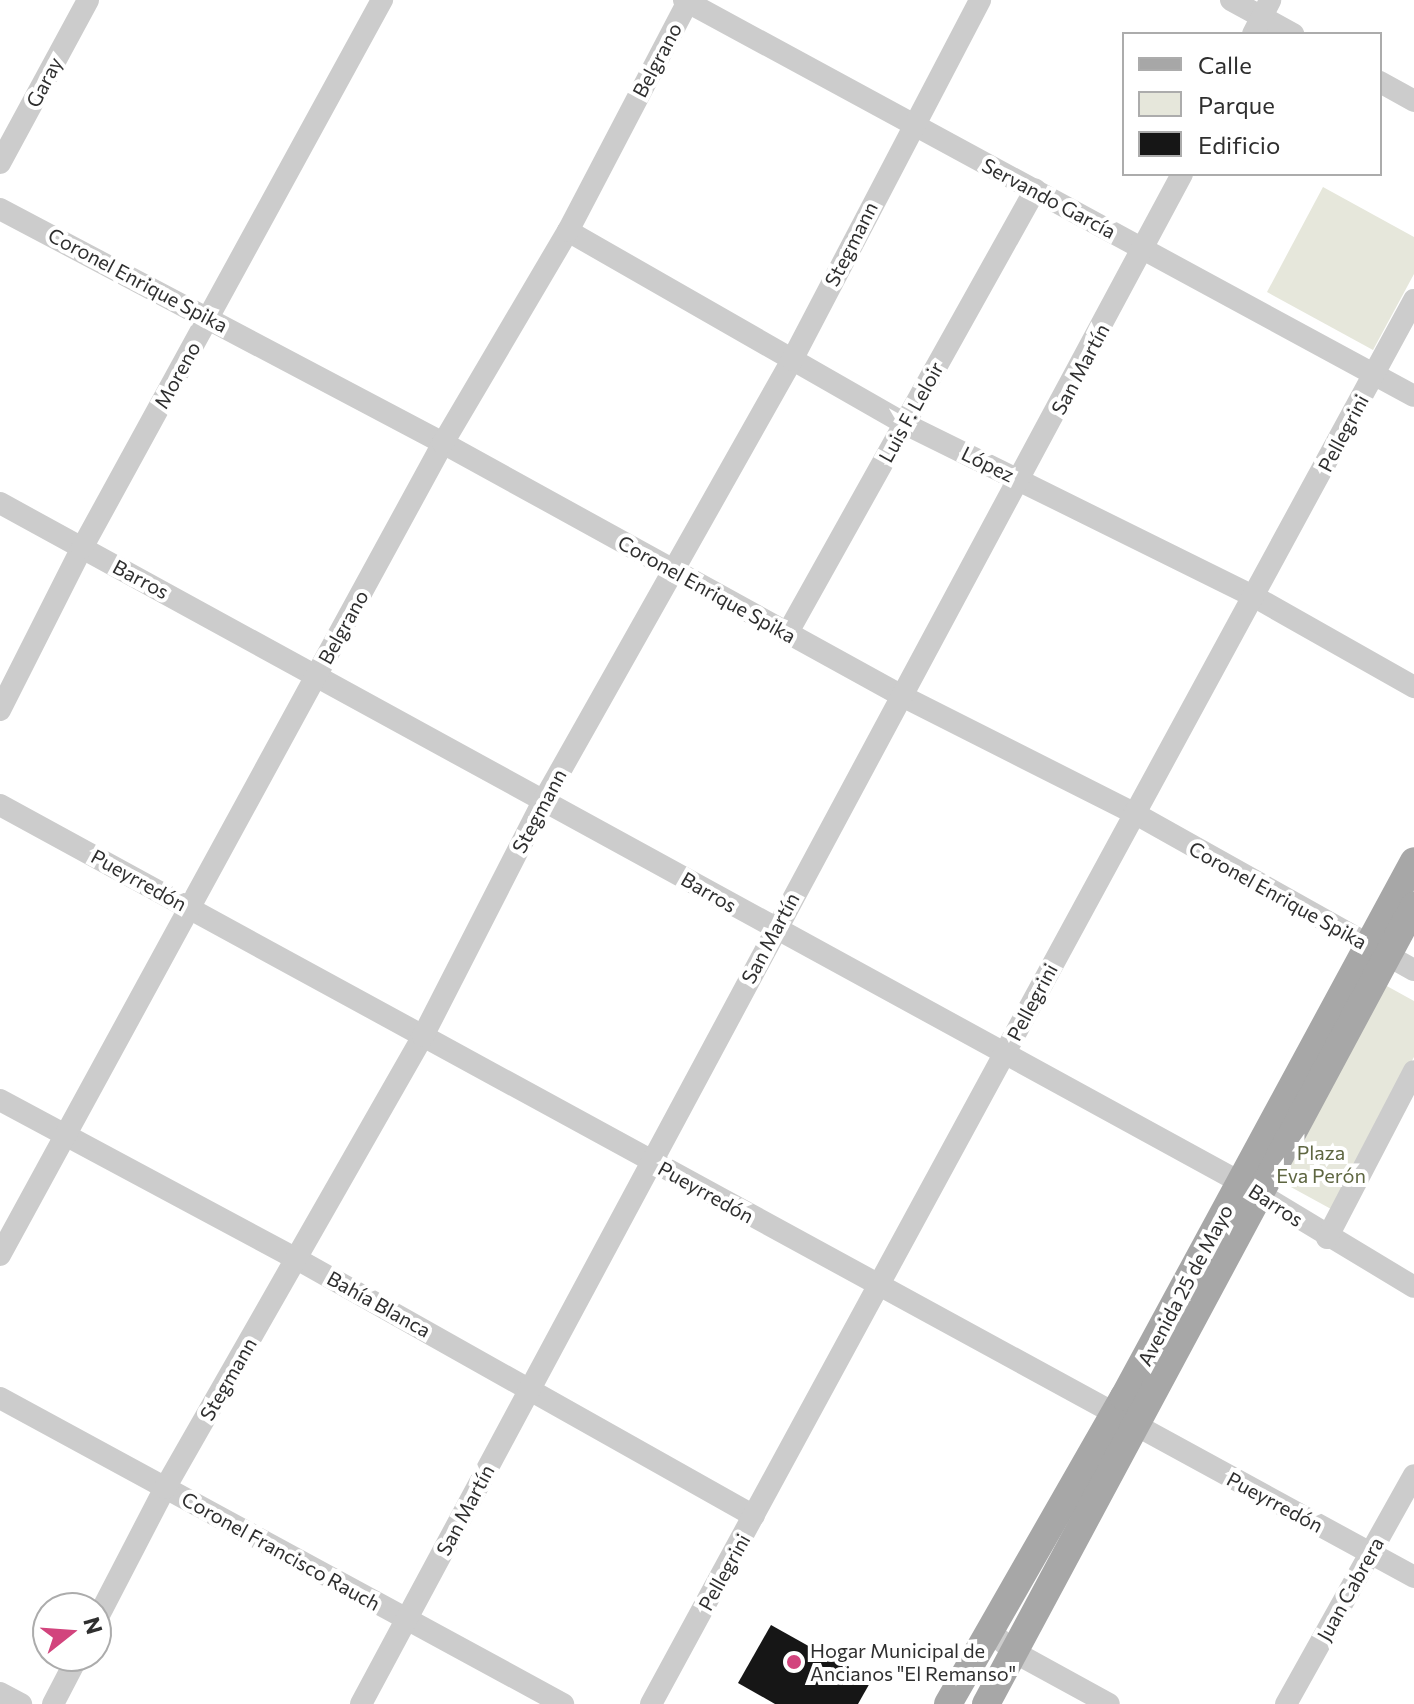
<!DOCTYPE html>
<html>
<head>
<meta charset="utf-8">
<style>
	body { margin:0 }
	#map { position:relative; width:1414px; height:1704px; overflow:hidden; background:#fff; font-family:Commissioner,sans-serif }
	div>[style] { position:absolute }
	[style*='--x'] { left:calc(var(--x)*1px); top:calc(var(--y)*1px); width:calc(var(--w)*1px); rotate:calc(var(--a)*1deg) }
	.green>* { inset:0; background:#e6e7db }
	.building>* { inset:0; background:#161616 }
	.minor>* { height:22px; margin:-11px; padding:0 11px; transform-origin:11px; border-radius:11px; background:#ccc }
	.major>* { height:28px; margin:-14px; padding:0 14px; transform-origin:14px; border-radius:14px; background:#a7a7a7 }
	.dots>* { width:22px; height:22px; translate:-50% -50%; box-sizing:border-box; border:4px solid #fff; border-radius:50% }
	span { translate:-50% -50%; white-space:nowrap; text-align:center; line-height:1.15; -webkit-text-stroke:8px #fff; paint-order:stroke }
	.street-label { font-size:20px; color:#2f2f2f }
	.park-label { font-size:20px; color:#5e6641 }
	.poi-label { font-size:20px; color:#2f2f2f }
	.left { translate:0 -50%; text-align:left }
	.legend { position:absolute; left:1122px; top:32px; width:260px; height:144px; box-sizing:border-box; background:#fff; border:2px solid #acacac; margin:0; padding:10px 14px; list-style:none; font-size:24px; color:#2f2f2f }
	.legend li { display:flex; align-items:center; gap:16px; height:40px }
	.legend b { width:40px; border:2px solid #acacac }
	.north { position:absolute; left:32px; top:1592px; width:80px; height:80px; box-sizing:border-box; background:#fff; border:2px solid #acacac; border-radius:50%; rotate:73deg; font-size:22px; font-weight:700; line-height:32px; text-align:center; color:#2f2f2f }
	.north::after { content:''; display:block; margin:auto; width:28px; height:36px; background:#d2447d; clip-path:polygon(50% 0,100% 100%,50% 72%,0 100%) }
</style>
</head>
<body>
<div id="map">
	<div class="green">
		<i style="clip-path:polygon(1323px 187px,1414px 237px,1414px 274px,1373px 350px,1267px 292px)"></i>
		<i style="clip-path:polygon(1385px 985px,1414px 1001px,1414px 1057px,1331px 1209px,1278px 1180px)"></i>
	</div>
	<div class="building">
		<i style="clip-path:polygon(771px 1625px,871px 1681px,858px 1704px,775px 1704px,738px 1683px)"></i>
	</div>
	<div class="minor">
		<i style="--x:684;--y:0;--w:830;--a:28.48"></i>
		<i style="--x:1231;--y:0;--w:71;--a:28.7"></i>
		<i style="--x:1253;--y:34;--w:38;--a:-63"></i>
		<i style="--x:1380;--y:82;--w:39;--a:29"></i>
		<i style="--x:0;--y:163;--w:185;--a:-61.6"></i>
		<i style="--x:0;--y:209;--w:501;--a:27.84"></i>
		<i style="--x:443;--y:443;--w:524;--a:28.86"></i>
		<i style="--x:902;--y:696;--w:260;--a:26.8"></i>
		<i style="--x:1134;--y:813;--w:321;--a:29.3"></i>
		<i style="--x:568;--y:231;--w:388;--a:29.8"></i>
		<i style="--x:905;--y:424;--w:390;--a:26.3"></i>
		<i style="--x:1255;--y:597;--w:183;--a:29.5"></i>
		<i style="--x:0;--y:503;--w:1420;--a:28.71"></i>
		<i style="--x:1245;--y:1185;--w:197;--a:31.1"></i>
		<i style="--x:787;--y:634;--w:509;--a:-60.81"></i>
		<i style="--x:0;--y:710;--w:182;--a:-63.2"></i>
		<i style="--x:82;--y:548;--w:625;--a:-61.3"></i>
		<i style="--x:0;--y:805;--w:1611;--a:28.63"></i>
		<i style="--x:0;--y:1100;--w:337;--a:28.2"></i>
		<i style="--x:297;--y:1259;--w:524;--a:29.35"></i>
		<i style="--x:1327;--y:1238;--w:188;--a:-62.5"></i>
		<i style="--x:0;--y:1255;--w:925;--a:-61.38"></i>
		<i style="--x:443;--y:443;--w:246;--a:-59.5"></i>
		<i style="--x:568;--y:231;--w:261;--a:-62.4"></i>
		<i style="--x:0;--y:1398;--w:641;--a:28.52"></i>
		<i style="--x:96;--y:1621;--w:150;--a:-62.6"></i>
		<i style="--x:165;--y:1488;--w:520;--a:-60.28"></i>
		<i style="--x:423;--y:1036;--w:267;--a:-62.9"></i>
		<i style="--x:545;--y:798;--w:503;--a:-60.58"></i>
		<i style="--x:792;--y:360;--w:406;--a:-62.4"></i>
		<i style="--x:989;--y:1630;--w:33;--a:41"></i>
		<i style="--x:1014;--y:1652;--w:108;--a:28.7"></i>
		<i style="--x:0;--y:1693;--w:24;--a:28"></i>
		<i style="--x:53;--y:1704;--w:54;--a:-62.5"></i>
		<i style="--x:361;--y:1704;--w:1736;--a:-61.78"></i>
		<i style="--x:651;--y:1704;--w:1598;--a:-61.48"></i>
		<i style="--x:1286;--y:1704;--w:262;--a:-60.8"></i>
	</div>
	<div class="major">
		<i style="--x:948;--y:1704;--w:354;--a:-60.2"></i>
		<i style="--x:1124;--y:1397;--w:609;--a:-61.58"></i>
		<i style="--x:986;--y:1704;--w:906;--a:-61.79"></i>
	</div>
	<div class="dots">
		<i style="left:794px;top:1662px;background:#d2447d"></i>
	</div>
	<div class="street-label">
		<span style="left:657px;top:60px;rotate:-62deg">Belgrano</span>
		<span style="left:44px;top:82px;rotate:-62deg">Garay</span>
		<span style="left:1049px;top:198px;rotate:28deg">Servando García</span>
		<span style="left:851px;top:244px;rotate:-63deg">Stegmann</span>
		<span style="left:138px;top:280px;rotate:28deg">Coronel Enrique Spika</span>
		<span style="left:1080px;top:369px;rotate:-62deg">San Martín</span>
		<span style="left:177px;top:375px;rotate:-61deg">Moreno</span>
		<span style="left:911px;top:412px;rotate:-61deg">Luis F. Leloir</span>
		<span style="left:1343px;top:433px;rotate:-62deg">Pellegrini</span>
		<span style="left:988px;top:464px;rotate:26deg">López</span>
		<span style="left:141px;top:579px;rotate:28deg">Barros</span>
		<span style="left:707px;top:589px;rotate:29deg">Coronel Enrique Spika</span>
		<span style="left:343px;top:627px;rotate:-61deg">Belgrano</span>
		<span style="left:539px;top:811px;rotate:-62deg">Stegmann</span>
		<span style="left:139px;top:880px;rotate:29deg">Pueyrredón</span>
		<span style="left:709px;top:892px;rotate:30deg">Barros</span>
		<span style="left:1278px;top:895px;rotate:29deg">Coronel Enrique Spika</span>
		<span style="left:770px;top:938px;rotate:-62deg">San Martín</span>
		<span style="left:1032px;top:1002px;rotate:-62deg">Pellegrini</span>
		<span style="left:706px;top:1192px;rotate:29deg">Pueyrredón</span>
		<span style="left:1276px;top:1205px;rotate:33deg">Barros</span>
		<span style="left:1185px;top:1285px;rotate:-62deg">Avenida 25 de Mayo</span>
		<span style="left:379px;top:1304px;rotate:29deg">Bahía Blanca</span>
		<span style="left:228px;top:1379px;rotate:-60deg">Stegmann</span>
		<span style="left:1275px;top:1502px;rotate:28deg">Pueyrredón</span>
		<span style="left:465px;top:1510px;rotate:-62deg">San Martín</span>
		<span style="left:281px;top:1551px;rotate:29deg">Coronel Francisco Rauch</span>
		<span style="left:724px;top:1572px;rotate:-61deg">Pellegrini</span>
		<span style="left:1350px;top:1589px;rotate:-61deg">Juan Cabrera</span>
	</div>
	<div class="park-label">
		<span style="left:1321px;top:1164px">Plaza<br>Eva Perón</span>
	</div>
	<div class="poi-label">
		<span class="left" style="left:810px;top:1662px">Hogar Municipal de<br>Ancianos "El Remanso"</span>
	</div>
	<ul class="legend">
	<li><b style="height:10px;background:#a7a7a7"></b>Calle</li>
	<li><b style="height:22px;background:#e6e7db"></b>Parque</li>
	<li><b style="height:22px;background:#161616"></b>Edificio</li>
	</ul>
	<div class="north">N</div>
</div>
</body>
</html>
